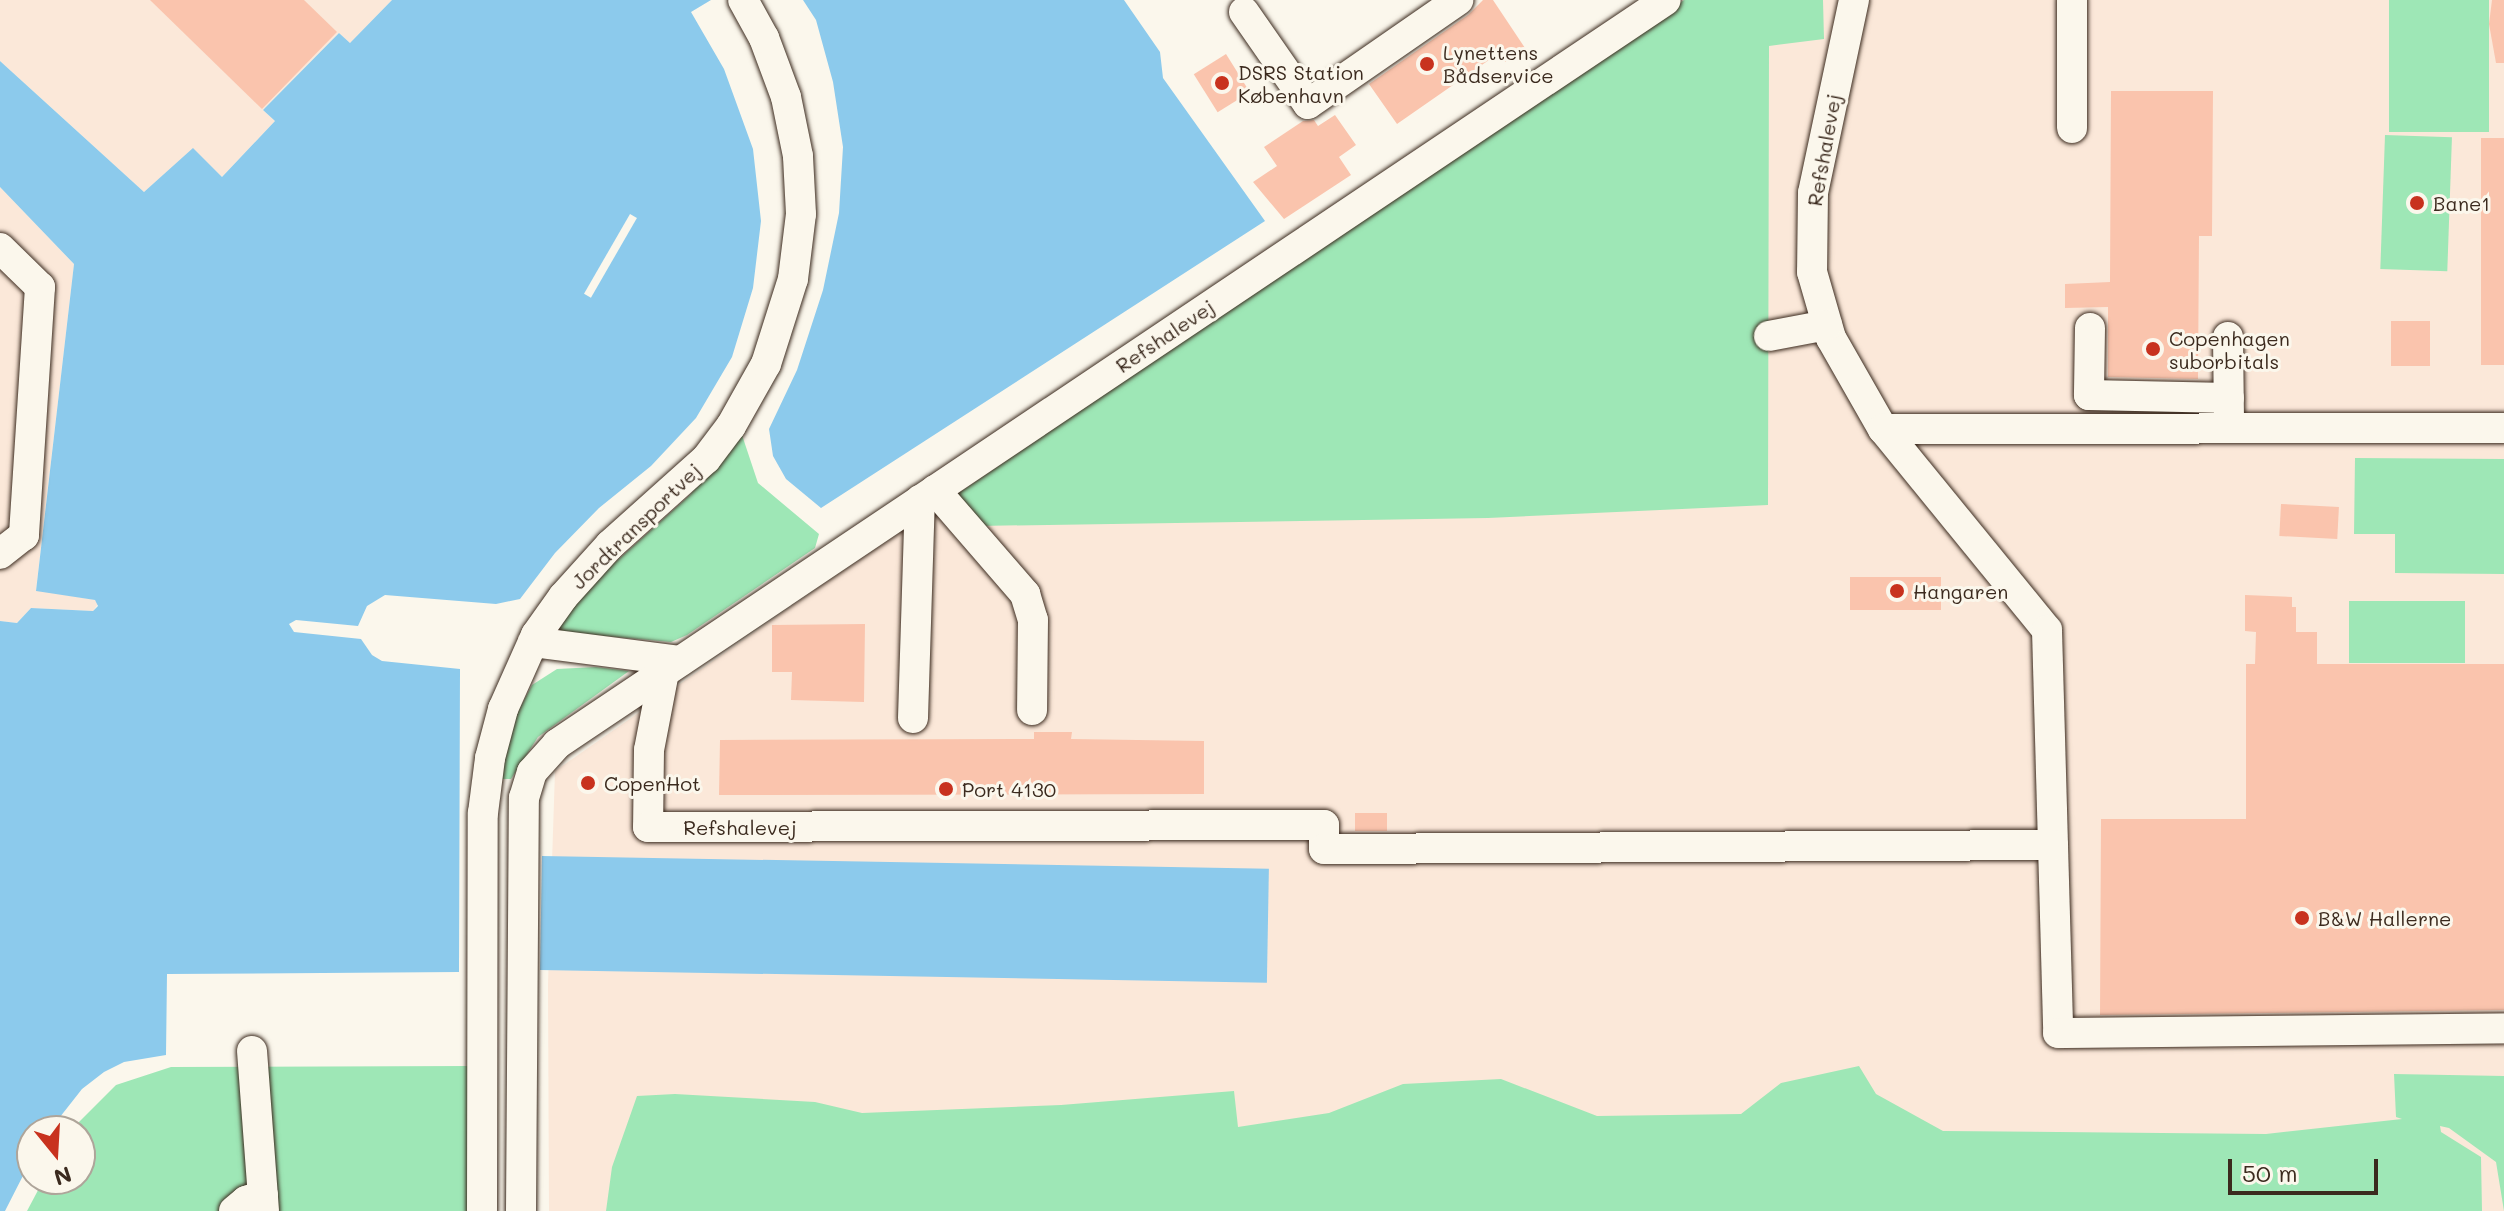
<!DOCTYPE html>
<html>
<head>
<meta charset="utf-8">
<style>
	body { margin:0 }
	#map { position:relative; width:2504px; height:1211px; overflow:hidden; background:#fbf7ec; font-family:Mali,sans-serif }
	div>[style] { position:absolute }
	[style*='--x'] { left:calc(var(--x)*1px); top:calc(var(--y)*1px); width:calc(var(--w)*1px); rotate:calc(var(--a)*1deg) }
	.built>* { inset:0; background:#fbe8d9 }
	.green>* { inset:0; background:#9ee7b6; transform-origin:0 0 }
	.water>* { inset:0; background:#8ccaec; transform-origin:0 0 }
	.pier>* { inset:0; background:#fbf7ec; transform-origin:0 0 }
	.building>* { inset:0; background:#fac4ad; transform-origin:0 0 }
	.roads { filter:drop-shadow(0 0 2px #3b2a1e) drop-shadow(0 0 2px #3b2a1e) }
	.minor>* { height:30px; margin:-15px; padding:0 15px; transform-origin:15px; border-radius:15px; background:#fbf7ec }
	.dots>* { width:22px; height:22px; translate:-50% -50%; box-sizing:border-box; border:4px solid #fbf7ec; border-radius:50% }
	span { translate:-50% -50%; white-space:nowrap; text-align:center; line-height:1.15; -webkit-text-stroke:6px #fbf7ec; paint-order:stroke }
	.poi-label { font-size:20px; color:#3b2a1e }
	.left { translate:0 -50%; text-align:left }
	.street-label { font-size:20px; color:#3b2a1e }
	.north { position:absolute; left:16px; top:1115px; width:80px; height:80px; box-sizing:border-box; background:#fbf7ec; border:2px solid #aea59a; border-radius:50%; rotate:162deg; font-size:22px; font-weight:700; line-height:32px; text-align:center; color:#3b2a1e }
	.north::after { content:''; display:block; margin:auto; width:28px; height:36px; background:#c8321e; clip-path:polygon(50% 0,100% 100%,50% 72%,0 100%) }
	.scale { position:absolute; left:2228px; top:1159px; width:150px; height:36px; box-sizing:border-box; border:4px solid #3b2a1e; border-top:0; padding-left:10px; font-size:24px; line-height:28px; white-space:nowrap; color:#3b2a1e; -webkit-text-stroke:6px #fbf7ec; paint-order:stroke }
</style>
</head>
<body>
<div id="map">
	<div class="built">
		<i style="clip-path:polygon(0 0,392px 0,350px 43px,339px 33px,263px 110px,275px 121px,222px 177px,193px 149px,144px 192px,0 61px)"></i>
		<i style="clip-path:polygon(1687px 0,2504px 0,2504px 1211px,549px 1211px,548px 984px,555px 771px,822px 585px)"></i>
		<i style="clip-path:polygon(0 187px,74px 264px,36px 590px,95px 600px,98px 604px,93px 611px,31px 608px,17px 623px,0 621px)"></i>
	</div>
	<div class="green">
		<i style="clip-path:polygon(1684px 0,1823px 0,1824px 39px,1769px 46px,1768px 505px,1488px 518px,978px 526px,953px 497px)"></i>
		<i style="left:2389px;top:0;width:100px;height:132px"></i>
		<i style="left:2385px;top:135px;width:67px;height:134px;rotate:2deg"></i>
		<i style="clip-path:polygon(741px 432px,758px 483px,819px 534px,815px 548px,687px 635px,671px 642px,560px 632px,559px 624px,581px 593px,690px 495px)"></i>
		<i style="clip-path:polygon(2355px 458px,2504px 459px,2504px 574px,2395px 573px,2395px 534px,2354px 534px)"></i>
		<i style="left:2349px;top:601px;width:116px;height:62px"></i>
		<i style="clip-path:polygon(596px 667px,629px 671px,538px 737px,511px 779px,501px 779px,513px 721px,532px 685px,557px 669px)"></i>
		<i style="clip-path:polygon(470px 1066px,471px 1211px,27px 1211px,44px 1179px,80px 1179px,80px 1131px,70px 1131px,116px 1085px,171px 1067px)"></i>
		<i style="clip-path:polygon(1859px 1066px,1876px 1094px,1943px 1131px,2266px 1134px,2402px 1119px,2396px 1117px,2394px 1074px,2504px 1076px,2504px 1211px,2496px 1162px,2449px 1128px,2440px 1126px,2441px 1132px,2481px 1157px,2482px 1211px,606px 1211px,612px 1167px,637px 1096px,675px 1094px,815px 1102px,862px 1113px,1061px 1105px,1234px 1091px,1238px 1127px,1329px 1113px,1403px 1084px,1501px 1079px,1597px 1116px,1741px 1114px,1781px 1083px)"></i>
	</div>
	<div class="water">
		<i style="clip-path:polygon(392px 0,711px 0,691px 12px,724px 69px,753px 149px,761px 221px,753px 288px,732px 357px,696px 418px,651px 466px,599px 508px,555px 553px,520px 599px,496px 604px,385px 595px,367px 606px,358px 626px,296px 620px,289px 624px,294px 632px,361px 639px,372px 655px,382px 661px,460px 669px,459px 972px,167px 974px,166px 1055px,124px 1062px,104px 1072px,82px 1089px,49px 1131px,32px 1131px,32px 1158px,5px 1211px,0 1211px,0 621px,17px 623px,31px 608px,93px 611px,98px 606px,95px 600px,36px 591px,74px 264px,0 187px,0 61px,144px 192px,193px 148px,222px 177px,275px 121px,263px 110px,339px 33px,350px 43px)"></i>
		<i style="clip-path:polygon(803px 0,1124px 0,1160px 52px,1163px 78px,1265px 221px,821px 508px,786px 479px,773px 456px,769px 429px,797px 370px,823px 290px,839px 213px,843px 147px,833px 82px,816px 20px)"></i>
		<i style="left:542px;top:856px;width:727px;height:114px;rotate:1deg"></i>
	</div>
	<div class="pier">
		<i style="left:630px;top:214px;width:8px;height:92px;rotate:30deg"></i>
	</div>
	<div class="building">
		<i style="clip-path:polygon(150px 0,304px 0,337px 32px,262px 109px)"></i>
		<i style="clip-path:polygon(1483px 0,1493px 0,1525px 48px,1505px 62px,1499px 53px,1397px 124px,1369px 84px,1468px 15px)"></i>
		<i style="clip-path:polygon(2492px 0,2504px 0,2504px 63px,2496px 63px,2489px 24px)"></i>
		<i style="left:1226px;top:54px;width:45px;height:38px;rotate:58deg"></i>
		<i style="clip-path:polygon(2111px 91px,2213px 91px,2212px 236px,2199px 236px,2198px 379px,2108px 377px,2108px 307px,2065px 308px,2065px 284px,2110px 282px)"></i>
		<i style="clip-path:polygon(1335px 115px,1356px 145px,1339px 157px,1351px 175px,1284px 219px,1253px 182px,1277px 166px,1264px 147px,1303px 121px,1314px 120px,1318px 126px)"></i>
		<i style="left:2481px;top:138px;width:23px;height:227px"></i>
		<i style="left:2391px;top:321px;width:39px;height:45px"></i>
		<i style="left:2281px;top:504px;width:58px;height:32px;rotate:3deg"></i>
		<i style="left:1850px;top:577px;width:91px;height:33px"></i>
		<i style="clip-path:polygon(2245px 595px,2292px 597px,2292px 607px,2296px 607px,2296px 632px,2317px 632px,2317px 664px,2504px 664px,2504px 1010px,2100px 1015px,2101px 819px,2246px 819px,2246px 664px,2255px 664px,2256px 632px,2245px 631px)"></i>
		<i style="clip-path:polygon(865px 624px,864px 702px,791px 700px,792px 672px,772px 672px,772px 625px)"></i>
		<i style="clip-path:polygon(1034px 732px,1072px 732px,1071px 739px,1204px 741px,1204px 794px,719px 795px,720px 740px,1034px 739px)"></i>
		<i style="left:1355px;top:813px;width:32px;height:18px"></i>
	</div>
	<div class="roads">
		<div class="minor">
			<i style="--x:1854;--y:0;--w:197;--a:102"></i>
			<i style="--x:1813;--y:193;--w:79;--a:90.7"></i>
			<i style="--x:1812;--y:272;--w:69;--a:73.9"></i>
			<i style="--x:1831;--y:338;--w:105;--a:60.3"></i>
			<i style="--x:1883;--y:429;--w:259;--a:50.8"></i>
			<i style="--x:2047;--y:630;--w:403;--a:88.4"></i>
			<i style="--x:2058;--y:1033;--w:446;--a:-0.6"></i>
			<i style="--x:2072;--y:0;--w:128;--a:90"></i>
			<i style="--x:1244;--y:12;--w:112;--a:55.2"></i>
			<i style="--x:1308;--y:104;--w:183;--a:-34.7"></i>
			<i style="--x:0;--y:248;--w:56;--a:44.3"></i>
			<i style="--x:40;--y:287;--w:249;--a:93.7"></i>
			<i style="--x:24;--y:535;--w:31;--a:142"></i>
			<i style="--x:2090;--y:328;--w:67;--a:90.9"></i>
			<i style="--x:2089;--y:395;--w:140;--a:1.2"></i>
			<i style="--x:1769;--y:336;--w:59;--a:-10.7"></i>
			<i style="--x:2228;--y:337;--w:78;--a:89.3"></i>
			<i style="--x:1883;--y:429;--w:621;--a:-0.09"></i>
			<i style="--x:935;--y:490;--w:138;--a:49.1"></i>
			<i style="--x:1025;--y:594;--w:27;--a:73"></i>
			<i style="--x:1033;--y:620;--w:90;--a:90.6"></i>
			<i style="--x:533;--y:642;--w:148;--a:7.4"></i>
			<i style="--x:664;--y:672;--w:79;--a:100.9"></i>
			<i style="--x:649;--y:750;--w:77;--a:90.7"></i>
			<i style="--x:648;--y:827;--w:676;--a:-0.17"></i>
			<i style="--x:1324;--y:825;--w:24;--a:90"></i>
			<i style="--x:1324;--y:849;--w:729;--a:-0.31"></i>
			<i style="--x:913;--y:718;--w:218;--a:-88.2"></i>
			<i style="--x:252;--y:1051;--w:160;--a:85.7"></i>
			<i style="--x:234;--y:1211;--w:16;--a:-40"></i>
			<i style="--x:246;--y:1201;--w:18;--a:-19"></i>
			<i style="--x:482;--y:1211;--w:398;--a:-89.9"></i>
			<i style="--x:483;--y:813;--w:55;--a:-82.7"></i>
			<i style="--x:490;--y:758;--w:51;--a:-75.1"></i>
			<i style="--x:503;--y:709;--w:81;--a:-66"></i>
			<i style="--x:536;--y:635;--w:47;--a:-54.6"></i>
			<i style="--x:563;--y:597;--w:70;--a:-47.9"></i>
			<i style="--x:610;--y:545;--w:129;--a:-41.9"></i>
			<i style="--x:706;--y:459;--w:41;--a:-52.9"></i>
			<i style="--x:731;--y:426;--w:71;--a:-60.6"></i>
			<i style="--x:766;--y:364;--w:89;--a:-72.4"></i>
			<i style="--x:793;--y:279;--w:65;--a:-83"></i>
			<i style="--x:801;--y:214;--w:58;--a:-93"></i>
			<i style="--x:798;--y:156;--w:60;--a:-101.5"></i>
			<i style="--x:786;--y:97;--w:63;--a:-110.4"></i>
			<i style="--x:764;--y:38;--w:43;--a:-118.9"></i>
			<i style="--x:521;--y:1211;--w:413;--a:-89.6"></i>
			<i style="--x:524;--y:798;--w:27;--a:-73"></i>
			<i style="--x:532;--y:772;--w:38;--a:-48"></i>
			<i style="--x:557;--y:744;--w:1335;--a:-33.86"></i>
		</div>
	</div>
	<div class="dots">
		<i style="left:1427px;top:64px;background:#c8321e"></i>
		<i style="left:1222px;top:83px;background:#c8321e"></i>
		<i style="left:2417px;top:203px;background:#c8321e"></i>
		<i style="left:2153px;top:349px;background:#c8321e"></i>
		<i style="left:1897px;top:591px;background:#c8321e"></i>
		<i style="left:588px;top:783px;background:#c8321e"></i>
		<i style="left:946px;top:789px;background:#c8321e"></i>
		<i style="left:2302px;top:918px;background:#c8321e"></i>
	</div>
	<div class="poi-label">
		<span class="left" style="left:1443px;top:64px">Lynettens<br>Bådservice</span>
		<span class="left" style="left:1238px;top:84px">DSRS Station<br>København</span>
		<span class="left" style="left:2433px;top:203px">Bane1</span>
		<span class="left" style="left:2169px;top:350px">Copenhagen<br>suborbitals</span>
		<span class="left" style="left:1913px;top:591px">Hangaren</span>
		<span class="left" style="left:604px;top:783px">CopenHot</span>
		<span class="left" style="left:962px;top:789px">Port 4130</span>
		<span class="left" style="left:2318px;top:918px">B&amp;W Hallerne</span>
	</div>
	<div class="street-label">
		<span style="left:1824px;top:150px;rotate:-80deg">Refshalevej</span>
		<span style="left:1165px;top:336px;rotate:-34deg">Refshalevej</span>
		<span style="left:636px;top:526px;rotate:-44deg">Jordtransportvej</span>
		<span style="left:740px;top:827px">Refshalevej</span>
	</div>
	<div class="north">N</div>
	<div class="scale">50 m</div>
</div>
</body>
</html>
